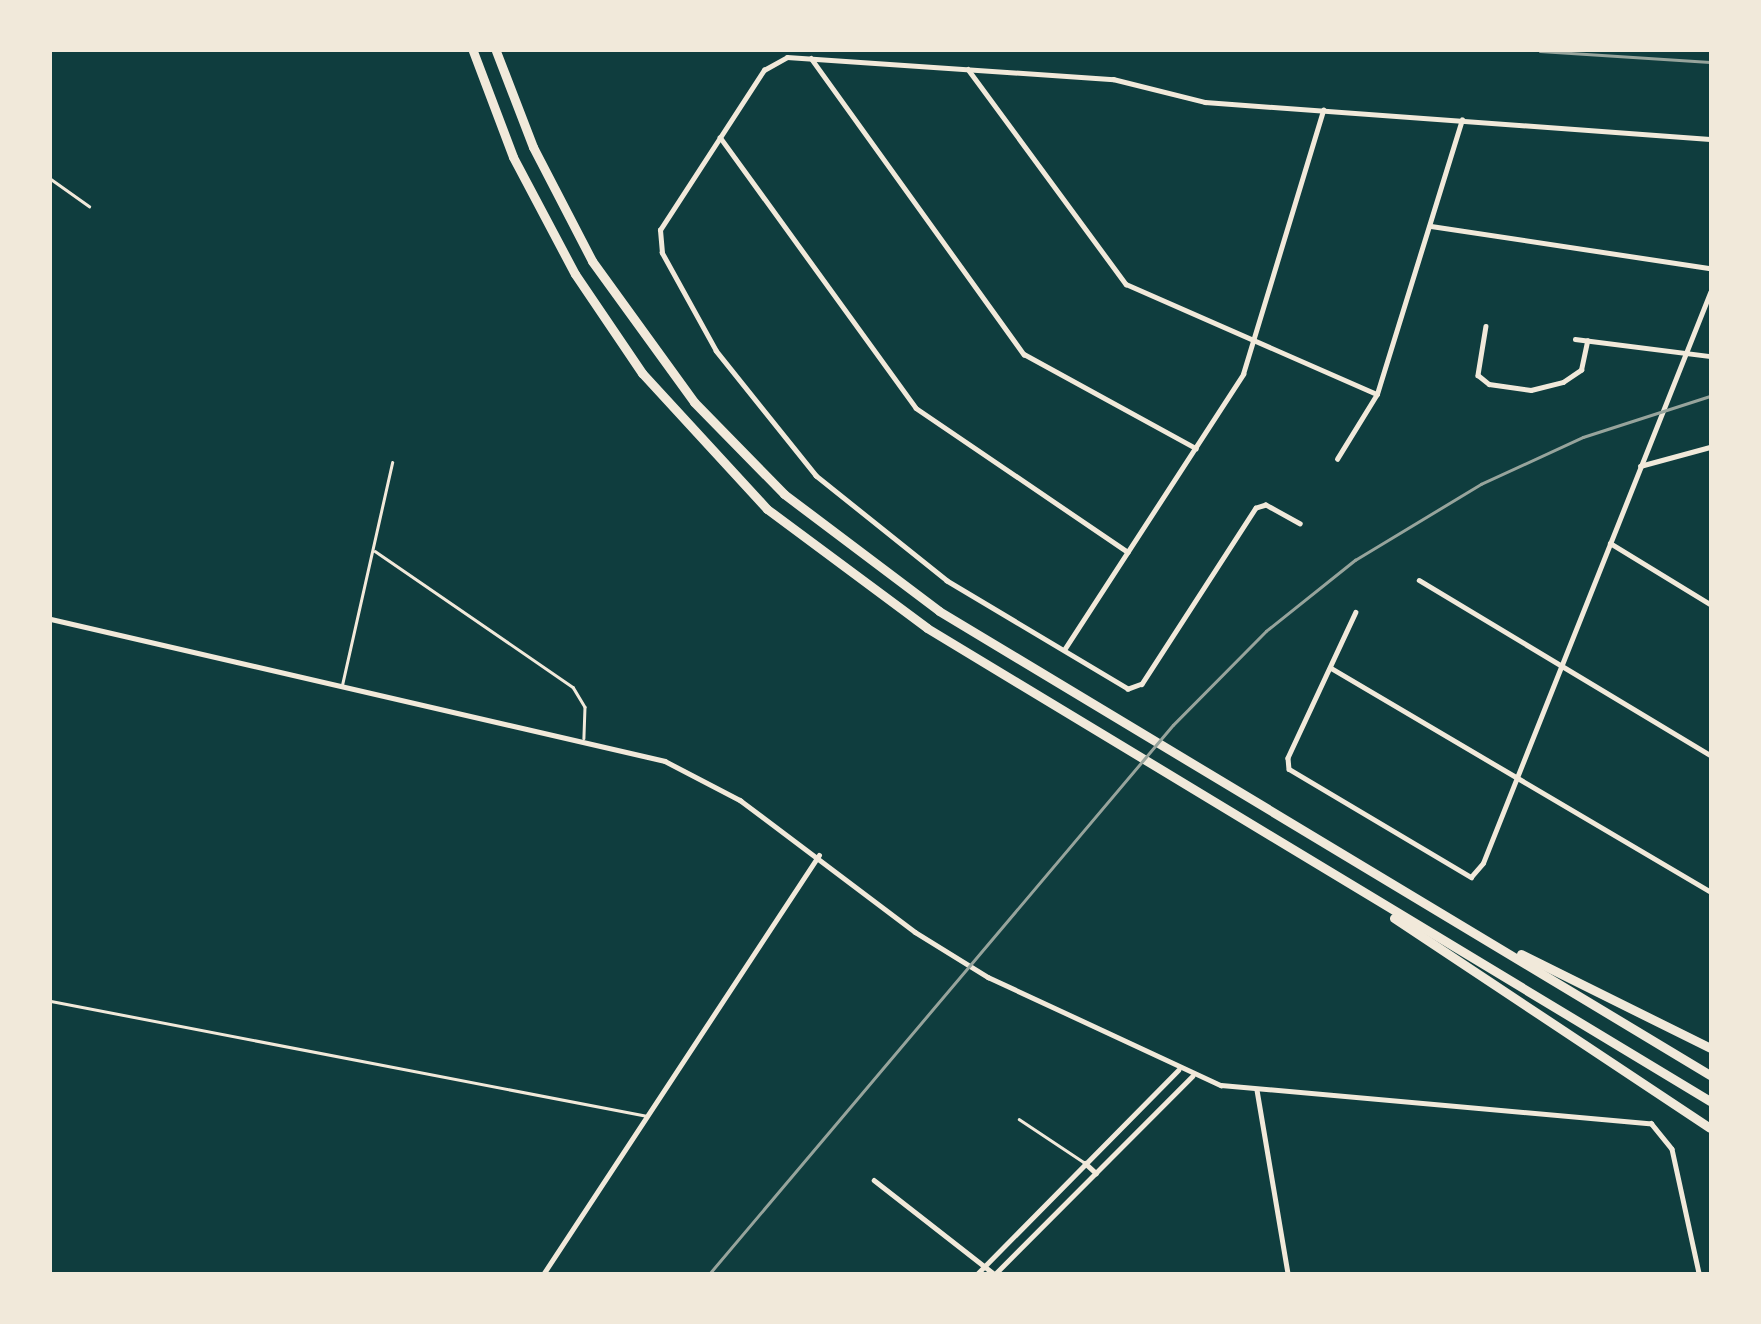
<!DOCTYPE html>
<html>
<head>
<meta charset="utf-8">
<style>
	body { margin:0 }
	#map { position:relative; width:1761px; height:1324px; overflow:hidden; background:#0f3d3e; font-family:"Source Sans 3",sans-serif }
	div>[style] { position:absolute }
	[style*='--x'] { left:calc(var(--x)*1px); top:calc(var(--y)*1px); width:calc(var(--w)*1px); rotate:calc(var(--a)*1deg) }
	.service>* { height:2.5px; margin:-1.25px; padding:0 1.25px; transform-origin:1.25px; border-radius:1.25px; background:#f1e9da }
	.minor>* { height:4.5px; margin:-2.25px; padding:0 2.25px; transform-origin:2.25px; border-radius:2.25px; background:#f1e9da }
	.motorway>* { height:9px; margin:-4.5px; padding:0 4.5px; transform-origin:4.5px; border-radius:4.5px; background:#f1e9da }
	.rail>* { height:2.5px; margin:-1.25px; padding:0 1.25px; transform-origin:1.25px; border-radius:1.25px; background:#97a49c }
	span { translate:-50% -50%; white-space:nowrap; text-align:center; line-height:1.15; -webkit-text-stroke:7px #f1e9da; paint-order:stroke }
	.frame { position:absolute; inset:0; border:52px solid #f1e9da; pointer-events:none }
</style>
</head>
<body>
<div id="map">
	<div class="service">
		<i style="--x:51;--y:179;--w:47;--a:35.4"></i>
		<i style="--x:375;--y:551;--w:240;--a:34.5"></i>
		<i style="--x:573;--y:687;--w:23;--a:59"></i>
		<i style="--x:585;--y:707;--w:31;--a:92"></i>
		<i style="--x:342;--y:685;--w:228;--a:-77.3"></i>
		<i style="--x:51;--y:1001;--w:607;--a:10.92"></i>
		<i style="--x:1019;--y:1119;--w:79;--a:33.7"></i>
	</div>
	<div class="minor">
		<i style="--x:811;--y:58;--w:365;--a:54.3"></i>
		<i style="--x:1024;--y:354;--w:196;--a:28.7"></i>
		<i style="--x:968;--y:69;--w:267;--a:53.7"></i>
		<i style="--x:1126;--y:284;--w:274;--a:23.7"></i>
		<i style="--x:720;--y:137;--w:334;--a:54.1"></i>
		<i style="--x:916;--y:408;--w:256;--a:34.2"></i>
		<i style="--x:1431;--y:226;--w:282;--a:8.6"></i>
		<i style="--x:1486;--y:326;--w:50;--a:99.3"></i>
		<i style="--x:1478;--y:375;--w:14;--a:39"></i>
		<i style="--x:1489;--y:384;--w:42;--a:8.1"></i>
		<i style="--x:1531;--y:390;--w:33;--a:-14"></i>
		<i style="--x:1563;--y:382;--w:22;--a:-34"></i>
		<i style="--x:1581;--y:370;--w:30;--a:-78"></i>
		<i style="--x:1575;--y:339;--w:136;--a:7.2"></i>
		<i style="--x:1337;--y:459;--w:76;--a:-58.4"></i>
		<i style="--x:1377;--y:394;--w:287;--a:-72.8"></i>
		<i style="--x:1640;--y:466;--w:73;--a:-15.2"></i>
		<i style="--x:1300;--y:524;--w:39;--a:-151"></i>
		<i style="--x:1266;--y:505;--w:10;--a:163"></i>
		<i style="--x:1256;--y:508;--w:210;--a:122.9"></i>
		<i style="--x:1142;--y:684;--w:15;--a:160"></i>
		<i style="--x:1128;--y:689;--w:211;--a:-149.2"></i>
		<i style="--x:947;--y:581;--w:168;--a:-141.3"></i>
		<i style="--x:816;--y:476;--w:160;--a:-128.7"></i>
		<i style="--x:716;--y:351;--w:112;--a:-118.9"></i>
		<i style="--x:662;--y:253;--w:23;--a:-95"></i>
		<i style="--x:660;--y:230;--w:191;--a:-57"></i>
		<i style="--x:764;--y:70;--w:26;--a:-29"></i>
		<i style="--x:787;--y:57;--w:327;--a:3.9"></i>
		<i style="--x:1113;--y:79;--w:95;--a:14"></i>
		<i style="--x:1205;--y:102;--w:506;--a:4.19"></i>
		<i style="--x:1610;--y:543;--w:117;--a:31.4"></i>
		<i style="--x:1419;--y:580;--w:340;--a:31"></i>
		<i style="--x:1356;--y:612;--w:161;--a:115"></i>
		<i style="--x:1288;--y:758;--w:11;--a:85"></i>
		<i style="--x:1289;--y:769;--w:212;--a:30.7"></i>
		<i style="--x:1471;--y:877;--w:18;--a:-49"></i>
		<i style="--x:1483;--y:863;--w:614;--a:-68.29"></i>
		<i style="--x:51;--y:619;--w:630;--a:13.02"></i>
		<i style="--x:665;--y:761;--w:85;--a:27.5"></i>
		<i style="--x:740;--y:800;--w:219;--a:37"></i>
		<i style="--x:915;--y:932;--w:86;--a:31.7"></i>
		<i style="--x:988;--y:977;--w:257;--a:24.9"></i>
		<i style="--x:1221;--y:1085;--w:432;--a:5.1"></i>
		<i style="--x:1651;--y:1123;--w:33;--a:51"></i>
		<i style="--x:1672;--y:1149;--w:127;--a:77.7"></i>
		<i style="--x:1064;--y:650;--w:329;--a:-57"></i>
		<i style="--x:1243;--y:374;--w:276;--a:-73.1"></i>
		<i style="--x:1331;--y:668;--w:440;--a:30.5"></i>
		<i style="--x:1257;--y:1090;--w:186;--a:80.4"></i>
		<i style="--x:1085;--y:1163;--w:15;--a:42"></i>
		<i style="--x:874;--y:1180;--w:151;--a:38"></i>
		<i style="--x:544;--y:1273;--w:500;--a:-56.66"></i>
		<i style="--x:978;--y:1273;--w:285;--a:-45.4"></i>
		<i style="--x:996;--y:1273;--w:278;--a:-45.1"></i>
	</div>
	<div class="motorway">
		<i style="--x:473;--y:51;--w:113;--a:69.3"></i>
		<i style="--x:513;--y:157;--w:132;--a:62.1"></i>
		<i style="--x:575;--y:274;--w:120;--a:55.9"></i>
		<i style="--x:642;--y:373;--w:185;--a:47.4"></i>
		<i style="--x:767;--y:509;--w:199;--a:36.6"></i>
		<i style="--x:927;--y:628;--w:915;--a:31.14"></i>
		<i style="--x:496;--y:51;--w:103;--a:68.9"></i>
		<i style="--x:533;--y:147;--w:128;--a:62.6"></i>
		<i style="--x:592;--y:261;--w:174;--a:54.1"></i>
		<i style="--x:694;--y:402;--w:129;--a:45.6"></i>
		<i style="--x:784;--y:494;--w:194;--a:37"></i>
		<i style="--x:939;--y:611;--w:900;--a:31.04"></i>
		<i style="--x:1394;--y:918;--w:379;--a:33.6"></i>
		<i style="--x:1521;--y:954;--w:211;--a:26.4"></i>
	</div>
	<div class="rail">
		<i style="--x:1540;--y:51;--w:170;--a:3.7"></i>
		<i style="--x:710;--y:1273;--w:717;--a:-49.81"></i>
		<i style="--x:1173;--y:725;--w:132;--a:-45.3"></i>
		<i style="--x:1266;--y:631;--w:114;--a:-38.6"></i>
		<i style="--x:1355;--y:560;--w:147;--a:-31.1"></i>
		<i style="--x:1481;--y:484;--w:112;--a:-24.7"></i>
		<i style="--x:1583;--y:437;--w:133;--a:-17.9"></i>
	</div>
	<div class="frame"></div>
</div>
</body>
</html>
